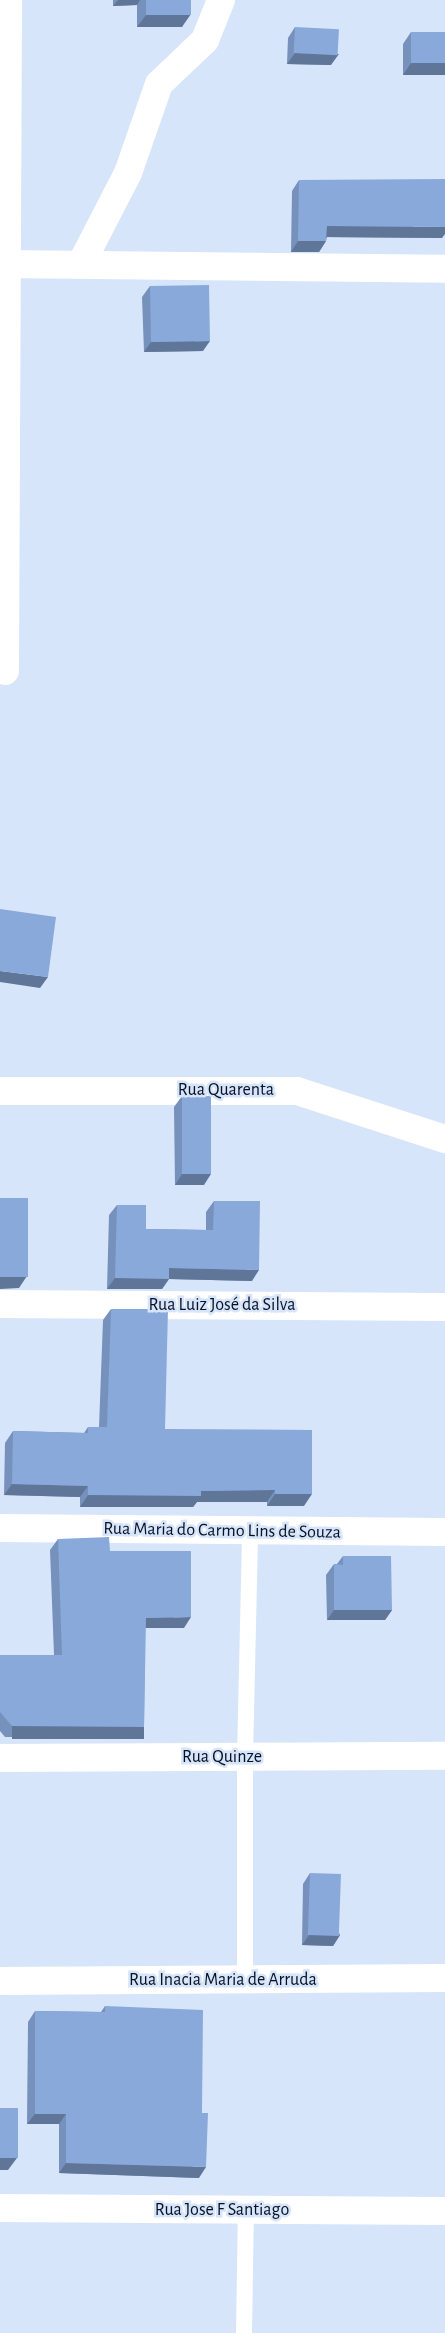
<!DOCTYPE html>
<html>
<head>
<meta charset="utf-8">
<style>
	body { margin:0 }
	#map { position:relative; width:445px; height:2333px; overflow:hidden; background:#d7e5fa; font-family:"Alegreya Sans",sans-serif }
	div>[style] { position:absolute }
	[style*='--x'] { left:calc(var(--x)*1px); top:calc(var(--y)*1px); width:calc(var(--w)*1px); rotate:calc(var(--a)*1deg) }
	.lane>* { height:16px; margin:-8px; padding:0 8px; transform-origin:8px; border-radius:8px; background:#fff }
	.street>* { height:28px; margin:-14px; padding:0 14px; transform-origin:14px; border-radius:14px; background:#fff }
	.wall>* { inset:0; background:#7691bc }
	.shaded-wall>* { inset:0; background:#607699; transform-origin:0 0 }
	.building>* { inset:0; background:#89a9db; transform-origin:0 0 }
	span { translate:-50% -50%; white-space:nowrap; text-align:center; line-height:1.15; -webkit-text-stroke:5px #d7e5fa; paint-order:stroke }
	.street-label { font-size:18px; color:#061123 }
</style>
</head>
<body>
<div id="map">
	<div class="lane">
		<i style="--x:245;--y:1981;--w:224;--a:-90"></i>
		<i style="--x:245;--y:1757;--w:225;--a:-88.7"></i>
		<i style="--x:244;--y:2333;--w:123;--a:-89.1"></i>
	</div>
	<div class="street">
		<i style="--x:0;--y:264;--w:445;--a:0.6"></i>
		<i style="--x:81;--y:264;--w:102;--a:-62.7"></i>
		<i style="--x:128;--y:173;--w:94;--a:-70.8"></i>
		<i style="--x:159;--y:84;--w:64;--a:-43.7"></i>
		<i style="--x:205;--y:40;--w:43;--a:-68.2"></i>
		<i style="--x:5;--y:671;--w:671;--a:-89.74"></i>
		<i style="--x:0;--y:1091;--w:297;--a:0"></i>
		<i style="--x:297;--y:1091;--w:156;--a:18"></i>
		<i style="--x:0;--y:1304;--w:445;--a:0.4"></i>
		<i style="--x:0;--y:1528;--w:445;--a:0.5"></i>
		<i style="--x:0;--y:1758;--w:445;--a:-0.3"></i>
		<i style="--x:0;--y:1981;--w:445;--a:-0.4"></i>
		<i style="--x:0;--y:2208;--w:445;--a:0.4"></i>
	</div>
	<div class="wall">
		<i style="clip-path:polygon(113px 0,191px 0,182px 27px,137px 27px,137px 5px,113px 6px)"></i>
		<i style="clip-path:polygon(295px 27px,331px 65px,287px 64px,288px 38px)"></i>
		<i style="clip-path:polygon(411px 32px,445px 32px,445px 75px,403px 75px,403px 44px)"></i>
		<i style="clip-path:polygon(299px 180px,442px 238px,327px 237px,326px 241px,319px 252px,291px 252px,292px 191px)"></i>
		<i style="clip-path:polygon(150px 286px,203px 351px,144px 352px,142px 297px)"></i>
		<i style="clip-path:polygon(182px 1096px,204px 1185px,175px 1185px,174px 1107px)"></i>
		<i style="clip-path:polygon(214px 1201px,252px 1281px,169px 1279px,162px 1289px,107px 1289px,109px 1215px,117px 1205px,146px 1229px,206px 1230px,206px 1212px)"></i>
		<i style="clip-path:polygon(111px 1309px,165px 1429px,304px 1506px,267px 1506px,267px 1502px,197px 1502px,193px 1507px,80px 1507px,80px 1497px,4px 1495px,5px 1443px,13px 1431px,84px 1433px,88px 1427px,99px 1427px,103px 1320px)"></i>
		<i style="clip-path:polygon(58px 1539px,110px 1551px,184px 1628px,145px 1628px,144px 1727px,137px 1738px,5px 1737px,0 1731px,0 1655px,54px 1655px,50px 1550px)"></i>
		<i style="clip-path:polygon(343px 1556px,392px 1610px,385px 1620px,327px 1620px,326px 1575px,334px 1564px,337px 1564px)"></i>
		<i style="clip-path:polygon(310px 1873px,340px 1935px,333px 1946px,302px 1945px,303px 1884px)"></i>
		<i style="clip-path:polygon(105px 2006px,199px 2178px,59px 2173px,59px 2124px,27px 2124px,28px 2022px,35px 2011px,101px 2012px)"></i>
	</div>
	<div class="shaded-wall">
		<i style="clip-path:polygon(118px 0,140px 0,137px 5px,113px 6px)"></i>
		<i style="clip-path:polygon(191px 14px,182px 27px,137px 27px,146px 15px)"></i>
		<i style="clip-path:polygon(295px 53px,339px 54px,331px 65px,287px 64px)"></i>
		<i style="clip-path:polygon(411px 63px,445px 63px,445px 75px,403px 75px)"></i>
		<i style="clip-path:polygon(327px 226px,445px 227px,445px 234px,442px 238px,319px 237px)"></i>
		<i style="clip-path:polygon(298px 241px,326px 241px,319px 252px,291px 252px)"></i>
		<i style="clip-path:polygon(210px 341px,203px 351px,144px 352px,151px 342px)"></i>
		<i style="clip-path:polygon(0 971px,48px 977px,40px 988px,0 982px)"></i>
		<i style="clip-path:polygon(182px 1174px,211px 1174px,204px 1185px,175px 1185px)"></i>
		<i style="clip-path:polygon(169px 1268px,259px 1270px,252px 1281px,169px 1279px,162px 1289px,107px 1289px,115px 1278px)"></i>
		<i style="clip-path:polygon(27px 1276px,19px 1288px,0 1289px,0 1277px)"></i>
		<i style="clip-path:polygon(12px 1484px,88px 1486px,80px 1497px,4px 1495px)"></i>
		<i style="clip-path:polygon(275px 1490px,267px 1502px,197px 1502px,193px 1507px,80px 1507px,88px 1495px,201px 1491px)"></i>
		<i style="clip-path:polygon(275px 1494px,312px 1494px,304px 1506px,267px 1506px)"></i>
		<i style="clip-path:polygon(334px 1610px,392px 1610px,385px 1620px,327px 1620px)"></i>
		<i style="clip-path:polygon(191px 1617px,184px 1628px,138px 1628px,146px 1618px)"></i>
		<i style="left:12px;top:1726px;width:132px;height:13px"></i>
		<i style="clip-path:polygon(309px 1935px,340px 1935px,333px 1946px,302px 1945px)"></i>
		<i style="clip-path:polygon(35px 2114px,66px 2114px,59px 2124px,27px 2124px)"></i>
		<i style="clip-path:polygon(0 2158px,17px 2158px,8px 2170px,0 2170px)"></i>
		<i style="clip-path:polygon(66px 2163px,206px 2167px,199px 2178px,59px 2173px)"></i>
	</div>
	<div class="building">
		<i style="left:146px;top:0;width:45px;height:15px"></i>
		<i style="left:295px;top:27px;width:44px;height:26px;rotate:3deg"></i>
		<i style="left:411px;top:32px;width:34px;height:31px"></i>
		<i style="clip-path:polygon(445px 179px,445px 227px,327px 226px,326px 241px,298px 241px,299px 180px)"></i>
		<i style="left:209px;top:285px;width:56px;height:59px;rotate:89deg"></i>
		<i style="clip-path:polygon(0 909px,56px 917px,48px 977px,0 971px)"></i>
		<i style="left:182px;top:1096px;width:29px;height:78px"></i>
		<i style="left:0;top:1198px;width:28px;height:79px"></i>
		<i style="clip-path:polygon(214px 1201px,260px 1201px,259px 1270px,169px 1268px,169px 1279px,115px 1278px,117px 1205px,146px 1205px,146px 1229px,213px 1230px)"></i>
		<i style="clip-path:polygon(111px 1309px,168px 1309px,165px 1429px,312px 1430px,312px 1494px,275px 1494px,275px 1490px,201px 1491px,201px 1496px,88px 1495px,88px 1486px,12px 1484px,13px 1431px,88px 1433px,88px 1427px,107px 1427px)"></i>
		<i style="clip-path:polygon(109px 1537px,110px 1551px,191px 1551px,191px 1617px,146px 1618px,144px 1727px,12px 1726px,0 1712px,0 1655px,62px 1655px,58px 1539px)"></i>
		<i style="clip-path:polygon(343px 1556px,391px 1556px,392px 1610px,334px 1610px,334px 1564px,343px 1565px)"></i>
		<i style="left:310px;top:1873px;width:31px;height:62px;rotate:2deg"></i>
		<i style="clip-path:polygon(105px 2006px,203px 2010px,202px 2113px,208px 2113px,206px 2167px,66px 2163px,66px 2114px,35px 2114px,35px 2011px,105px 2012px)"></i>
		<i style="left:0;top:2108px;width:18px;height:50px"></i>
	</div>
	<div class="street-label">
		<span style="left:226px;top:1090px">Rua Quarenta</span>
		<span style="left:222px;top:1305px">Rua Luiz José da Silva</span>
		<span style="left:222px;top:1531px;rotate:1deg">Rua Maria do Carmo Lins de Souza</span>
		<span style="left:222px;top:1757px">Rua Quinze</span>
		<span style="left:223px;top:1980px">Rua Inacia Maria de Arruda</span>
		<span style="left:222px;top:2210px">Rua Jose F Santiago</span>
	</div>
</div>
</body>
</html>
